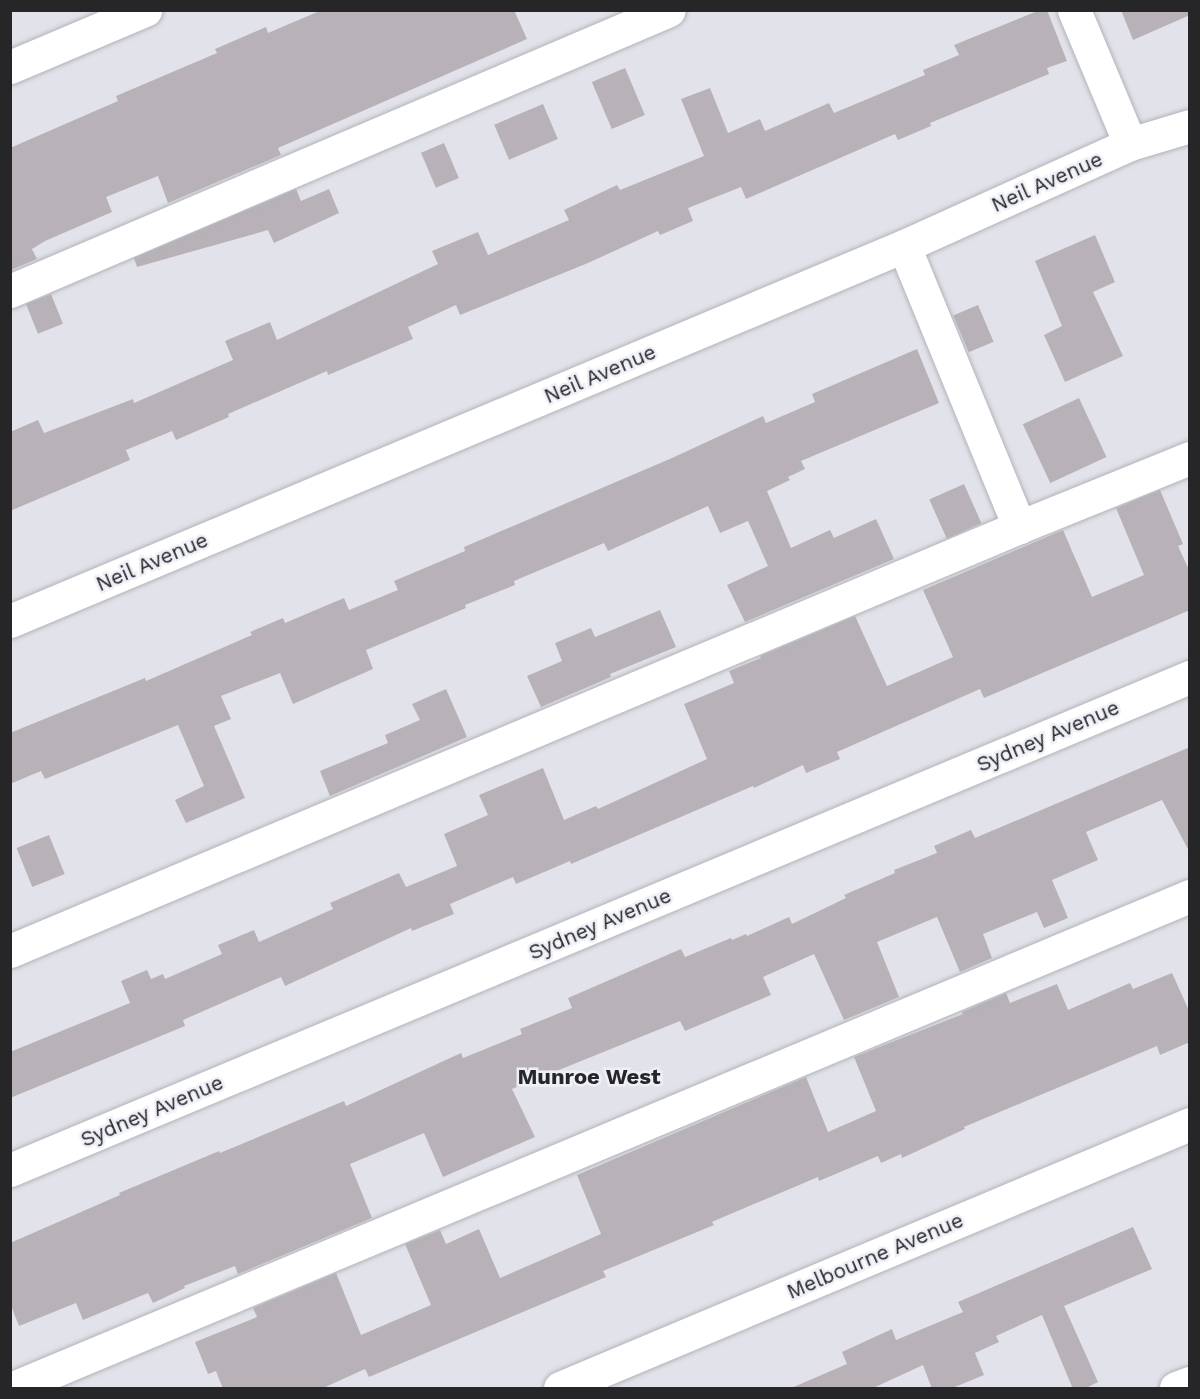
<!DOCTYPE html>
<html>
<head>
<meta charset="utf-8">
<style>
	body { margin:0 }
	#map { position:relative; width:1200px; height:1399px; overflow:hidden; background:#e2e3ea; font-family:"Work Sans",sans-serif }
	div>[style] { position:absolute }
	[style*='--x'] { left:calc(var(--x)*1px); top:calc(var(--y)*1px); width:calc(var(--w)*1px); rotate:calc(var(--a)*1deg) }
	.building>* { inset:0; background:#b8b2b8; transform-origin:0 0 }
	.roads { filter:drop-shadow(0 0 2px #b2b3ba) drop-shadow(0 0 2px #b2b3ba) }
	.minor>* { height:33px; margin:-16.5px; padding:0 16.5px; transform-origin:16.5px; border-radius:16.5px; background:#fff }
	span { translate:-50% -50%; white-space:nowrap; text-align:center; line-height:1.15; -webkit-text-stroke:5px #eff0f7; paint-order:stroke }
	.street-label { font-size:21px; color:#262629 }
	.neighbourhood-label { font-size:22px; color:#262629; font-weight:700 }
	.frame { position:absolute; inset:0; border:12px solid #262629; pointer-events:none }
</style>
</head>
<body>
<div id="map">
	<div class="building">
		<i style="clip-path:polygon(322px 10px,514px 10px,527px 39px,278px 148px,281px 155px,168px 203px,158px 176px,106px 197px,112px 212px,45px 241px,32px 249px,37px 259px,11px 270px,10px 148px,118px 101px,116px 96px,217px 53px,215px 49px,266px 27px,268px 33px)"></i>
		<i style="clip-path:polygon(1040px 10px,1047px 10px,1067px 61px,1047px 68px,1049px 74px,930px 123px,931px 126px,898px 140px,895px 134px,746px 199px,741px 187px,688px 208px,693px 221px,660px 235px,658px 231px,588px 263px,460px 315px,456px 305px,408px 327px,413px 339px,328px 375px,327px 371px,228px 414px,229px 417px,176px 440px,172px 431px,126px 450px,130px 460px,10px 511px,10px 432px,38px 420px,44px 433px,133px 399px,134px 403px,233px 360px,225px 341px,270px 322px,277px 340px,438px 264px,432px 251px,478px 232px,488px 255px,569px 220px,564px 210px,617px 185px,620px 190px,704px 156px,681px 99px,710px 88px,728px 133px,760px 119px,765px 131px,829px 103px,834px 113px,925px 75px,923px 70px,959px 55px,954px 45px)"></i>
		<i style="clip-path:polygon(1121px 10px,1190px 10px,1190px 15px,1133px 40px)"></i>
		<i style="left:625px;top:68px;width:51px;height:36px;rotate:67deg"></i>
		<i style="left:543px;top:104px;width:38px;height:53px;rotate:67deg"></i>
		<i style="left:444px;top:143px;width:38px;height:25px;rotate:67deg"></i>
		<i style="clip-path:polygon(296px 189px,301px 201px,329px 189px,339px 213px,274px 243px,268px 230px,137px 267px,134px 258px)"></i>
		<i style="clip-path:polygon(1095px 235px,1115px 282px,1093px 292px,1123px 356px,1065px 382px,1044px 335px,1062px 326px,1035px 261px)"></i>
		<i style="left:51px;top:294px;width:32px;height:27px;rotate:68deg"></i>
		<i style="left:978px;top:305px;width:40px;height:27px;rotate:67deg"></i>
		<i style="clip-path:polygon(917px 349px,939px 403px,801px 461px,805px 469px,788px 477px,790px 480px,767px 491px,791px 548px,830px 530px,834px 538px,876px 519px,894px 559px,745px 622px,727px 585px,768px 566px,748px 521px,720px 533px,708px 506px,608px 551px,604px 543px,514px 581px,515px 585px,465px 605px,466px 608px,366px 650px,373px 669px,293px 704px,280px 673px,221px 696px,231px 719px,214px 726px,245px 798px,186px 823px,175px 800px,204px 786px,178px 725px,45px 779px,41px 771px,10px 784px,10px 733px,145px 678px,146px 681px,252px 635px,250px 632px,283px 618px,285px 623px,344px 598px,349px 610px,398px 590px,394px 581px,465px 551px,464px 547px,672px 458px,763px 416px,766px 423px,815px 402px,812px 394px)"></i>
		<i style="left:1079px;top:398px;width:65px;height:62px;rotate:65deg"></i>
		<i style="left:964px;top:484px;width:43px;height:38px;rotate:66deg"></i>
		<i style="clip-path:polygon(1160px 490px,1183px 544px,1178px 546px,1190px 572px,1190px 610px,984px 698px,980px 689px,837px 752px,840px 759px,806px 773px,803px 765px,754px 788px,753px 786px,571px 864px,570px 861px,516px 884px,513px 877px,450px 904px,454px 914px,412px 931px,411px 928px,285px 986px,281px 977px,183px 1020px,185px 1026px,10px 1098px,10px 1052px,130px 1003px,121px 981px,147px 970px,151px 979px,163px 974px,165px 979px,222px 954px,218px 945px,254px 930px,259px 942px,333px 909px,330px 903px,399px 873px,406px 887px,457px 866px,444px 834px,488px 815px,479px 795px,543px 768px,564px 820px,596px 806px,598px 809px,707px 759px,684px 704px,734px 683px,729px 671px,761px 658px,760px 656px,855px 616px,887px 686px,953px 657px,923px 590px,1063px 530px,1092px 597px,1144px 575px,1116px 508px)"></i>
		<i style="clip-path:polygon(660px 610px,676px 647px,610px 674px,611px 677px,541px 707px,527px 676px,562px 661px,555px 643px,591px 628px,595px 637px)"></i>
		<i style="clip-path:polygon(446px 689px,467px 737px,330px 796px,320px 771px,388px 743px,385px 735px,420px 720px,412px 704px)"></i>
		<i style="clip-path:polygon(1190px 747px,1190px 853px,1162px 800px,1086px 832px,1098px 860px,1052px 880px,1068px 918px,1044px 928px,1037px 912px,983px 934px,992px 958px,960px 972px,937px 917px,877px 942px,899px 997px,844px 1020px,814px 954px,763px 977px,771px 995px,685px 1031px,680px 1021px,512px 1089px,535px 1137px,443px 1177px,424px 1133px,350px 1164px,372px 1218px,238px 1274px,235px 1266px,184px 1286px,185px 1288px,153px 1303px,148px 1293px,83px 1320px,76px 1303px,19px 1326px,10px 1303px,10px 1243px,120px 1195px,119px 1193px,219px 1151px,220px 1153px,344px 1101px,346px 1106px,461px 1053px,463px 1058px,522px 1034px,520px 1029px,572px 1008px,568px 998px,681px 949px,685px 957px,731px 938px,732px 940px,746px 934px,747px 936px,789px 917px,792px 924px,846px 898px,844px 895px,895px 873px,894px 870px,937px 853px,934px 846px,971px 830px,975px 838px)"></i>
		<i style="left:49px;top:835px;width:42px;height:35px;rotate:68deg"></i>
		<i style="clip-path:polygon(1172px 973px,1190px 1013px,1190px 1042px,1160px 1055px,1157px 1046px,964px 1127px,965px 1129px,902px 1158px,901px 1154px,881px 1163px,878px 1156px,819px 1181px,818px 1177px,728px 1215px,712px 1222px,714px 1225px,603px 1271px,606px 1277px,369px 1377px,365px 1369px,321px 1389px,223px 1389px,216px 1371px,208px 1374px,195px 1342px,257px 1317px,253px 1308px,336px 1273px,361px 1335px,431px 1305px,405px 1244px,440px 1230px,446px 1244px,479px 1229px,500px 1278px,601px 1234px,577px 1175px,806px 1077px,828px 1132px,876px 1111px,854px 1057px,963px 1014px,962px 1012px,1006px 993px,1010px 1003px,1057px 984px,1068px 1010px,1130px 983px,1133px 989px)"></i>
		<i style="clip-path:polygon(1133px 1227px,1152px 1269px,1064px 1306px,1098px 1382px,1084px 1389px,1073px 1389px,1042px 1315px,996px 1336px,999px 1342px,975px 1353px,984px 1375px,950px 1389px,932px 1389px,923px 1365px,871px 1389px,789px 1389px,847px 1364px,842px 1352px,892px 1329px,896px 1340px,963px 1312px,958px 1302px)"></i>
	</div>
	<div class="roads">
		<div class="minor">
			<i style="--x:1074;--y:10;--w:145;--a:67.3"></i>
			<i style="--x:10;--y:67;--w:147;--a:-22.9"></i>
			<i style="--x:904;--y:246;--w:304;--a:67.7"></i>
			<i style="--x:10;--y:291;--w:716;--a:-23.09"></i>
			<i style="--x:10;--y:621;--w:969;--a:-22.76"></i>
			<i style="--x:904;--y:246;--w:248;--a:-24.3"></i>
			<i style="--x:1130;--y:144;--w:63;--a:-16.7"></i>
			<i style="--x:10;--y:951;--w:1094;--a:-22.79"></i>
			<i style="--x:1019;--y:527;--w:184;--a:-22"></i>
			<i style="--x:10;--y:1170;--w:1279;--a:-22.68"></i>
			<i style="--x:13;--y:1388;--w:1276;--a:-22.69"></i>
			<i style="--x:560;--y:1388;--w:683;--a:-22.74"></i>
			<i style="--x:1176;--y:1388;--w:15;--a:-20"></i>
		</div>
	</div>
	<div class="street-label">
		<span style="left:1047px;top:182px;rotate:-24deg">Neil Avenue</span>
		<span style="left:600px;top:374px;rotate:-23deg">Neil Avenue</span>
		<span style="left:152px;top:562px;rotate:-23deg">Neil Avenue</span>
		<span style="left:1048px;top:736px;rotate:-23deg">Sydney Avenue</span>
		<span style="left:600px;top:924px;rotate:-23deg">Sydney Avenue</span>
		<span style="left:152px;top:1111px;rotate:-23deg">Sydney Avenue</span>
		<span style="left:875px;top:1256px;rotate:-23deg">Melbourne Avenue</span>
	</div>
	<div class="neighbourhood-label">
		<span style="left:589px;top:1077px">Munroe West</span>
	</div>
	<div class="frame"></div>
</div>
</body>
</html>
